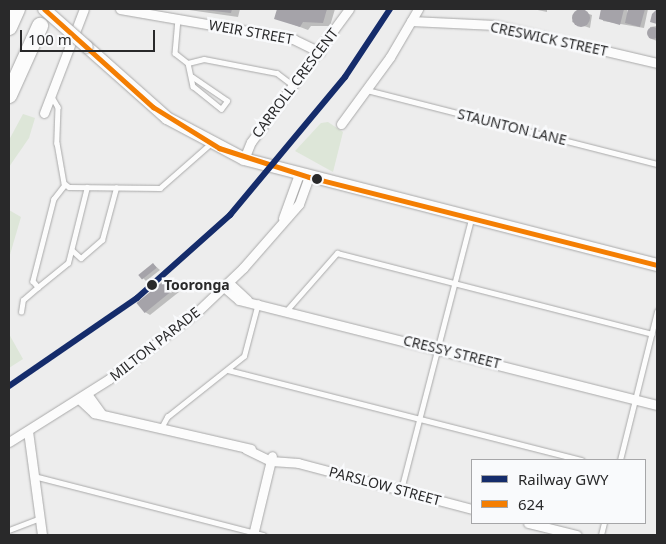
<!DOCTYPE html>
<html>
<head>
<meta charset="utf-8">
<style>
	body { margin:0 }
	#map { position:relative; width:666px; height:544px; overflow:hidden; background:#ededed; font-family:"Noto Sans",sans-serif }
	div>[style] { position:absolute }
	[style*='--x'] { left:calc(var(--x)*1px); top:calc(var(--y)*1px); width:calc(var(--w)*1px); rotate:calc(var(--a)*1deg) }
	.green>* { inset:0; background:#dde6d8 }
	.shadow>* { inset:0; background:#0003 }
	.building>* { inset:0; background:#a5a3a9; transform-origin:0 0 }
	.round { border-radius:50% }
	.roads { filter:drop-shadow(0 0 1px #a9a9a9) drop-shadow(0 0 1px #a9a9a9) }
	.lane>* { height:4.5px; margin:-2.25px; padding:0 2.25px; transform-origin:2.25px; border-radius:2.25px; background:#fcfcfc }
	.street>* { height:9px; margin:-4.5px; padding:0 4.5px; transform-origin:4.5px; border-radius:4.5px; background:#fcfcfc }
	.secondary>* { height:12px; margin:-6px; padding:0 6px; transform-origin:6px; border-radius:6px; background:#fcfcfc }
	.highway>* { height:16px; margin:-8px; padding:0 8px; transform-origin:8px; border-radius:8px; background:#fcfcfc }
	.bridges { filter:drop-shadow(0 0 1px #a9a9a9) drop-shadow(0 0 1px #a9a9a9) }
	.secondary-bridge>* { height:12px; margin:-6px; padding:0 6px; transform-origin:6px; border-radius:6px; background:#fcfcfc }
	.bus-1>* { height:5px; margin:-2.5px; padding:0 2.5px; transform-origin:2.5px; border-radius:2.5px; background:#f47e02 }
	.rail-1>* { height:6px; margin:-3px; padding:0 3px; transform-origin:3px; border-radius:3px; background:#152c6b }
	.dots>* { width:14px; height:14px; translate:-50% -50%; box-sizing:border-box; border:2px solid #f9fafc; border-radius:50% }
	span { translate:-50% -50%; white-space:nowrap; text-align:center; line-height:1.15; -webkit-text-stroke:5px #f9fafc; paint-order:stroke }
	.street-label { font-size:14px; color:#29292a }
	.stop-label { font-size:14px; color:#29292a; font-weight:700 }
	.left { translate:0 -50%; text-align:left }
	.frame { position:absolute; inset:0; border:10px solid #29292a; pointer-events:none }
	.legend { position:absolute; left:471px; top:459px; width:175px; height:65px; box-sizing:border-box; background:#f9fafc; border:1px solid #a6a6a8; margin:0; padding:6px 9px; list-style:none; font-size:15px; color:#29292a }
	.legend li { display:flex; align-items:center; gap:10px; height:25px }
	.legend b { width:25px; border:1px solid #a6a6a8 }
	.scale { position:absolute; left:20px; top:30px; width:135px; height:22px; box-sizing:border-box; border:2px solid #29292a; border-top:0; padding-left:6px; font-size:15px; line-height:18px; white-space:nowrap; color:#29292a; -webkit-text-stroke:4px #f9fafc; paint-order:stroke }
</style>
</head>
<body>
<div id="map">
	<div class="green">
		<i style="clip-path:polygon(23px 114px,35px 118px,29px 138px,9px 167px,9px 140px)"></i>
		<i style="clip-path:polygon(328px 122px,343px 132px,333px 172px,295px 151px,321px 123px)"></i>
		<i style="clip-path:polygon(9px 210px,21px 217px,9px 258px)"></i>
		<i style="clip-path:polygon(9px 334px,23px 359px,9px 368px)"></i>
	</div>
	<div class="shadow">
		<i style="clip-path:polygon(182px 9px,240px 9px,238px 17px)"></i>
		<i style="clip-path:polygon(279px 9px,335px 9px,330px 26px,311px 26px,308px 30px,276px 18px)"></i>
		<i style="clip-path:polygon(533px 9px,547px 9px,547px 12px)"></i>
		<i style="clip-path:polygon(602px 9px,627px 9px,628px 16px,630px 9px,648px 9px,644px 28px,603px 21px)"></i>
		<i style="clip-path:polygon(577px 10px,592px 15px,590px 28px,572px 22px)"></i>
		<i style="clip-path:polygon(657px 26px,657px 41px,649px 38px,650px 27px)"></i>
		<i style="clip-path:polygon(153px 264px,160px 270px,146px 281px,140px 275px)"></i>
		<i style="clip-path:polygon(166px 280px,179px 292px,150px 315px,145px 312px)"></i>
	</div>
	<div class="building">
		<i style="clip-path:polygon(196px 9px,232px 9px,231px 13px)"></i>
		<i style="clip-path:polygon(277px 9px,327px 9px,323px 23px,303px 22px,300px 27px,274px 19px)"></i>
		<i style="clip-path:polygon(601px 9px,624px 9px,620px 25px,599px 19px)"></i>
		<i style="clip-path:polygon(628px 9px,645px 9px,640px 27px,625px 23px)"></i>
		<i style="clip-path:polygon(657px 9px,657px 24px,650px 22px,652px 14px)"></i>
		<i class="round" style="left:572px;top:9px;width:18px;height:18px"></i>
		<i class="round" style="left:647px;top:27px;width:12px;height:12px"></i>
		<i style="left:153px;top:263px;width:6px;height:19px;rotate:51deg"></i>
		<i style="left:166px;top:279px;width:13px;height:38px;rotate:51deg"></i>
	</div>
	<div class="roads">
		<div class="lane">
			<i style="--x:178;--y:19;--w:34;--a:95"></i>
			<i style="--x:175;--y:53;--w:16;--a:38"></i>
			<i style="--x:188;--y:63;--w:16;--a:-14"></i>
			<i style="--x:204;--y:59;--w:74;--a:10.9"></i>
			<i style="--x:277;--y:73;--w:21;--a:37"></i>
			<i style="--x:188;--y:63;--w:24;--a:78"></i>
			<i style="--x:193;--y:86;--w:36;--a:39"></i>
			<i style="--x:221;--y:109;--w:10;--a:-53"></i>
			<i style="--x:227;--y:101;--w:42;--a:-145.6"></i>
			<i style="--x:367;--y:90;--w:299;--a:14.3"></i>
			<i style="--x:51;--y:95;--w:14;--a:60"></i>
			<i style="--x:58;--y:107;--w:36;--a:92"></i>
			<i style="--x:57;--y:143;--w:41;--a:80.1"></i>
			<i style="--x:64;--y:183;--w:6;--a:39"></i>
			<i style="--x:69;--y:187;--w:91;--a:0.6"></i>
			<i style="--x:160;--y:188;--w:67;--a:-41.3"></i>
			<i style="--x:65;--y:185;--w:18;--a:128"></i>
			<i style="--x:54;--y:199;--w:85;--a:104.4"></i>
			<i style="--x:33;--y:281;--w:8;--a:50"></i>
			<i style="--x:38;--y:287;--w:38;--a:-39"></i>
			<i style="--x:68;--y:263;--w:78;--a:-76"></i>
			<i style="--x:72;--y:250;--w:12;--a:42"></i>
			<i style="--x:81;--y:258;--w:28;--a:-41"></i>
			<i style="--x:102;--y:240;--w:54;--a:-74.9"></i>
			<i style="--x:287;--y:310;--w:76;--a:-48.7"></i>
			<i style="--x:337;--y:253;--w:325;--a:14.4"></i>
			<i style="--x:21;--y:312;--w:12;--a:-81"></i>
			<i style="--x:23;--y:300;--w:20;--a:-41"></i>
			<i style="--x:228;--y:370;--w:365;--a:14.3"></i>
			<i style="--x:161;--y:428;--w:13;--a:-61"></i>
			<i style="--x:167;--y:417;--w:98;--a:-38.4"></i>
			<i style="--x:244;--y:356;--w:55;--a:-75.2"></i>
			<i style="--x:620;--y:460;--w:153;--a:-76"></i>
			<i style="--x:34;--y:476;--w:237;--a:14.4"></i>
			<i style="--x:401;--y:490;--w:279;--a:-75.5"></i>
			<i style="--x:9;--y:530;--w:33;--a:-21"></i>
			<i style="--x:601;--y:535;--w:12;--a:-76"></i>
		</div>
		<div class="street">
			<i style="--x:120;--y:9;--w:176;--a:9.8"></i>
			<i style="--x:293;--y:39;--w:30;--a:26"></i>
			<i style="--x:411;--y:21;--w:84;--a:2.7"></i>
			<i style="--x:495;--y:25;--w:166;--a:13.2"></i>
			<i style="--x:44;--y:113;--w:111;--a:-69"></i>
			<i style="--x:341;--y:124;--w:83;--a:-53.8"></i>
			<i style="--x:390;--y:57;--w:56;--a:-59.7"></i>
			<i style="--x:244;--y:159;--w:18;--a:-68"></i>
			<i style="--x:251;--y:142;--w:165;--a:-53.6"></i>
			<i style="--x:283;--y:218;--w:47;--a:-70"></i>
			<i style="--x:229;--y:283;--w:25;--a:43"></i>
			<i style="--x:224;--y:287;--w:20;--a:41"></i>
			<i style="--x:239;--y:300;--w:431;--a:14.1"></i>
			<i style="--x:87;--y:394;--w:24;--a:54"></i>
			<i style="--x:79;--y:399;--w:21;--a:43"></i>
			<i style="--x:94;--y:413;--w:161;--a:12.9"></i>
			<i style="--x:28;--y:431;--w:105;--a:82.3"></i>
			<i style="--x:9;--y:442;--w:118;--a:-32.2"></i>
			<i style="--x:109;--y:379;--w:111;--a:-37.3"></i>
			<i style="--x:197;--y:312;--w:64;--a:-43.7"></i>
			<i style="--x:243;--y:268;--w:85;--a:-48.8"></i>
			<i style="--x:299;--y:204;--w:29;--a:-70"></i>
			<i style="--x:246;--y:449;--w:28;--a:26"></i>
			<i style="--x:271;--y:461;--w:27;--a:4"></i>
			<i style="--x:298;--y:463;--w:180;--a:14.8"></i>
			<i style="--x:528;--y:523;--w:50;--a:13.8"></i>
			<i style="--x:253;--y:535;--w:81;--a:-76.5"></i>
		</div>
		<div class="secondary">
			<i style="--x:87;--y:47;--w:107;--a:41.6"></i>
			<i style="--x:167;--y:118;--w:87;--a:28"></i>
			<i style="--x:244;--y:159;--w:426;--a:14.4"></i>
		</div>
		<div class="highway">
			<i style="--x:9;--y:27;--w:20;--a:-66"></i>
			<i style="--x:9;--y:95;--w:76;--a:-65.8"></i>
		</div>
	</div>
	<div class="bridges">
		<div class="secondary-bridge">
			<i style="--x:44;--y:9;--w:57;--a:41.5"></i>
		</div>
	</div>
	<div class="bus-1">
		<i style="--x:44;--y:9;--w:147;--a:42"></i>
		<i style="--x:153;--y:107;--w:78;--a:31.8"></i>
		<i style="--x:219;--y:148;--w:95;--a:17.9"></i>
		<i style="--x:309;--y:177;--w:359;--a:14.2"></i>
	</div>
	<div class="rail-1">
		<i style="--x:9;--y:386;--w:155;--a:-34.5"></i>
		<i style="--x:137;--y:298;--w:125;--a:-41.7"></i>
		<i style="--x:230;--y:215;--w:180;--a:-50.2"></i>
		<i style="--x:345;--y:77;--w:82;--a:-56.5"></i>
	</div>
	<div class="dots">
		<i style="left:317px;top:179px;background:#29292a"></i>
		<i style="left:152px;top:285px;background:#29292a"></i>
	</div>
	<div class="street-label">
		<span style="left:251px;top:32px;rotate:10deg">WEIR STREET</span>
		<span style="left:549px;top:39px;rotate:12deg">CRESWICK STREET</span>
		<span style="left:295px;top:83px;rotate:-53deg">CARROLL CRESCENT</span>
		<span style="left:512px;top:127px;rotate:14deg">STAUNTON LANE</span>
		<span style="left:155px;top:344px;rotate:-38deg">MILTON PARADE</span>
		<span style="left:452px;top:352px;rotate:14deg">CRESSY STREET</span>
		<span style="left:385px;top:486px;rotate:15deg">PARSLOW STREET</span>
	</div>
	<div class="stop-label">
		<span class="left" style="left:164px;top:285px">Tooronga</span>
	</div>
	<div class="frame"></div>
	<ul class="legend">
	<li><b style="height:6px;background:#152c6b"></b>Railway GWY</li>
	<li><b style="height:6px;background:#f47e02"></b>624</li>
	</ul>
	<div class="scale">100 m</div>
</div>
</body>
</html>
